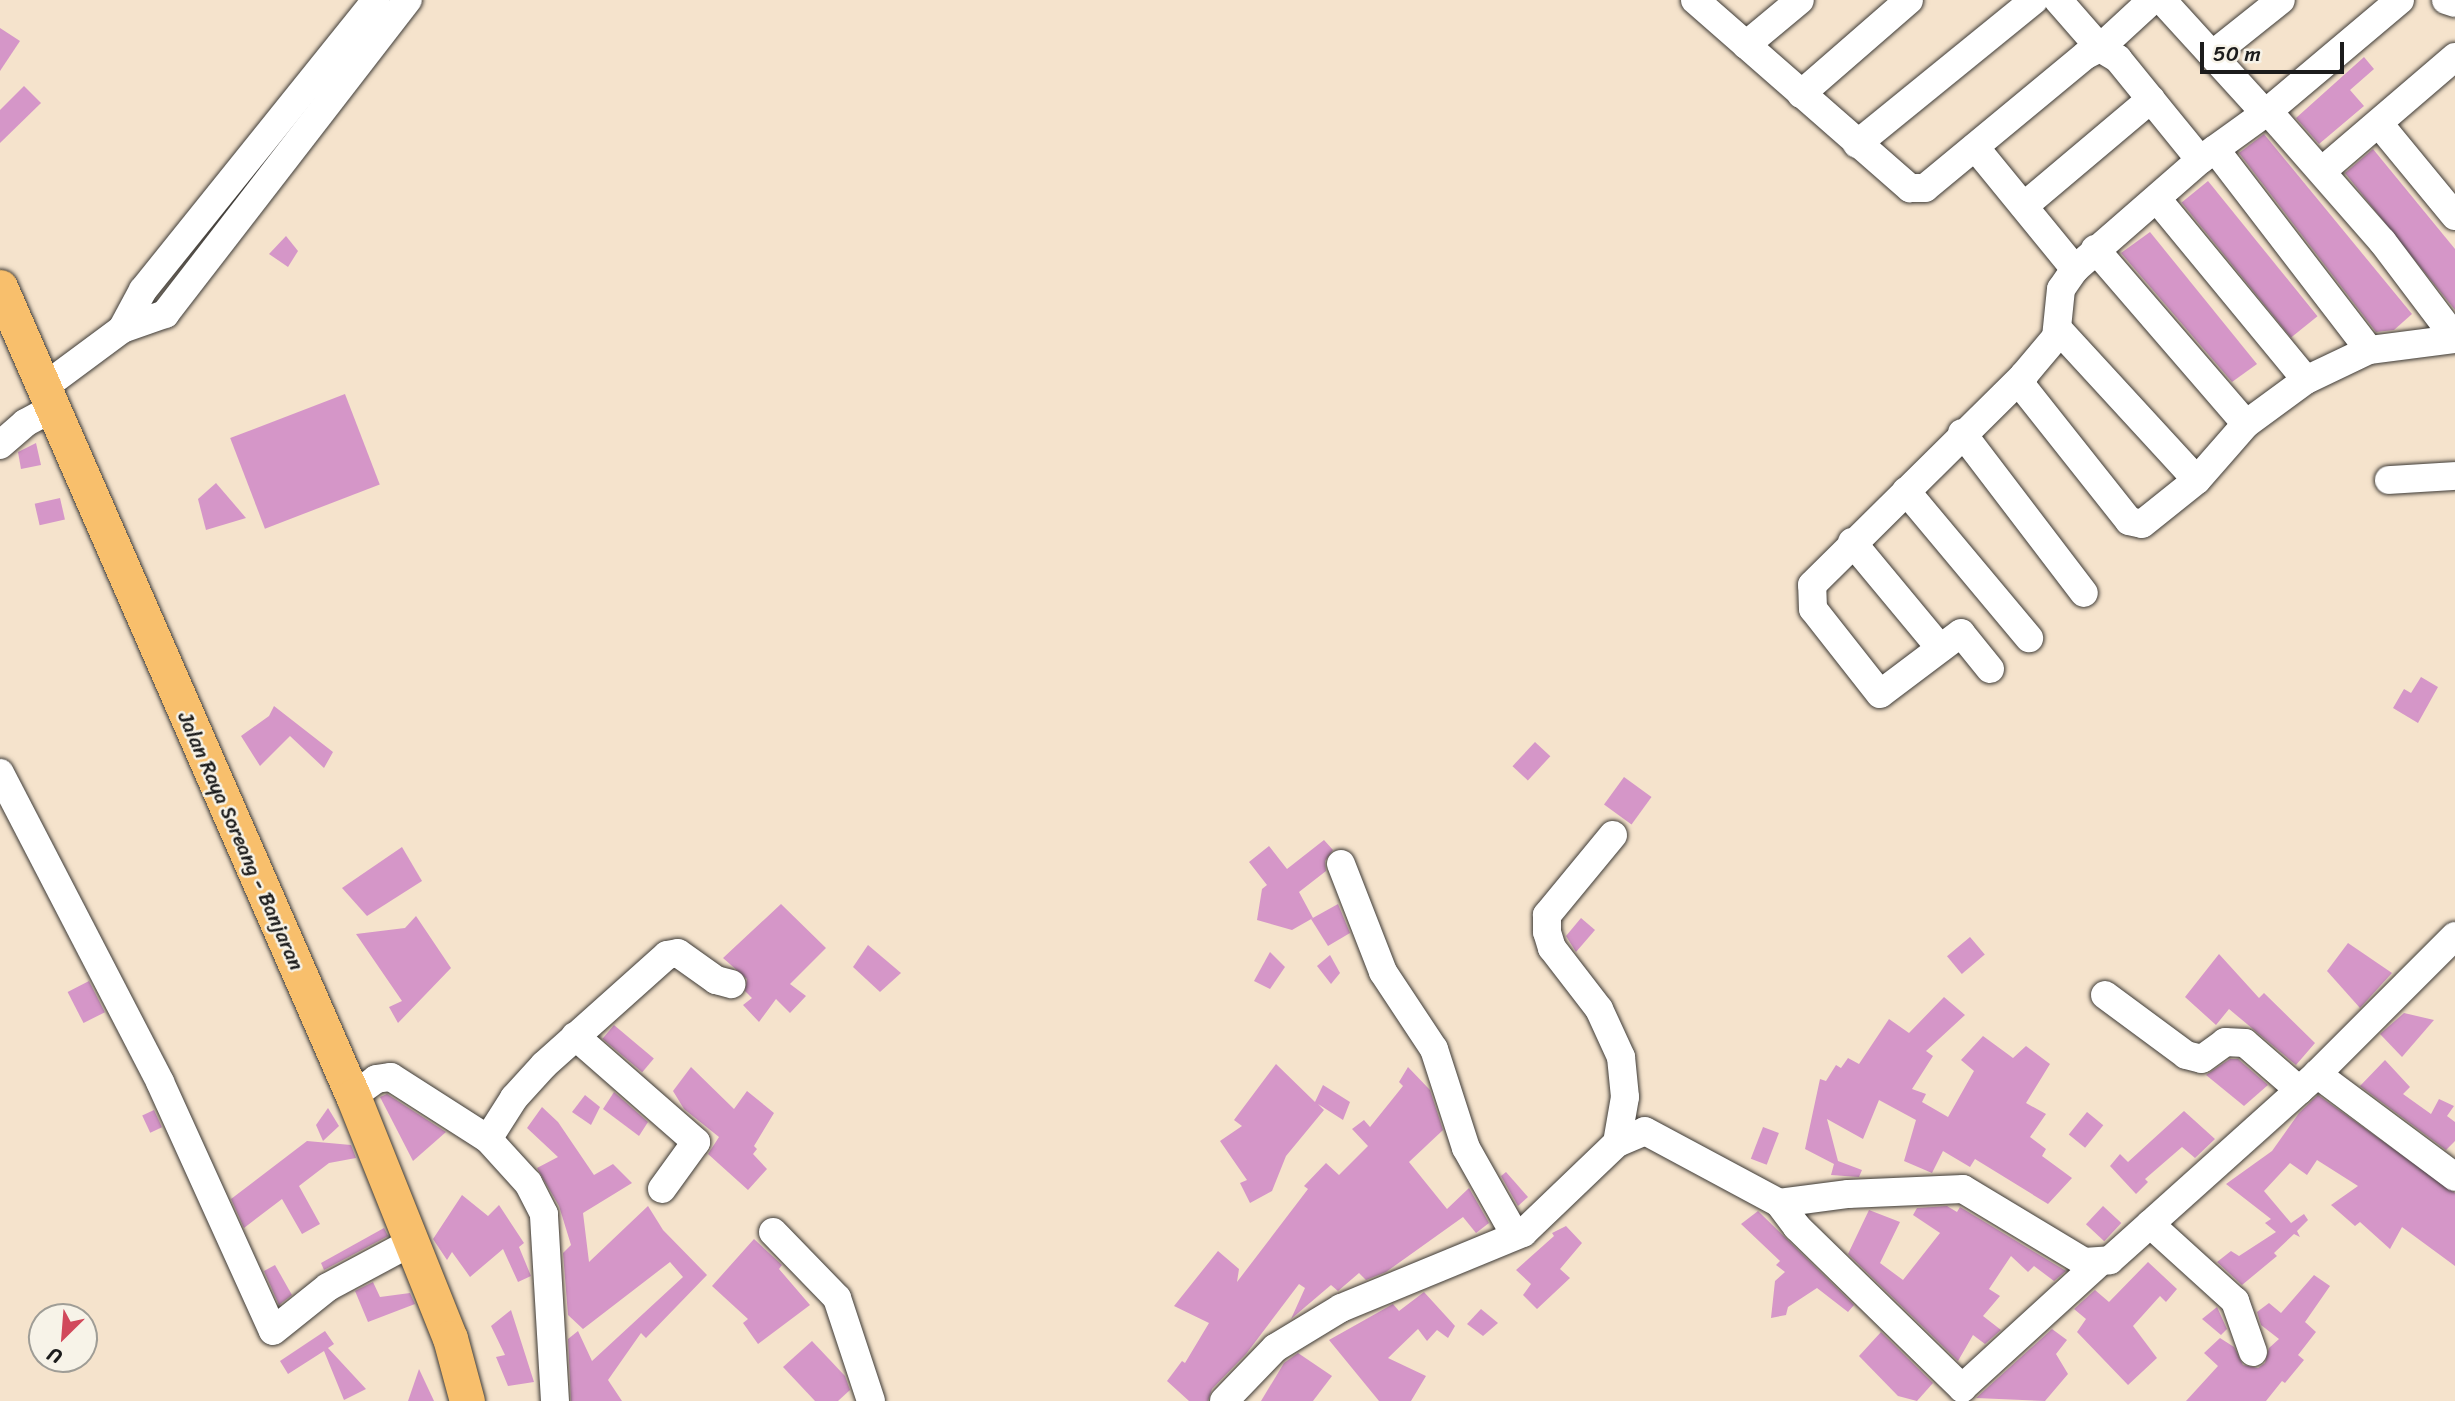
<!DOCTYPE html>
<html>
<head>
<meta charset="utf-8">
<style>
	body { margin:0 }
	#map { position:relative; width:2455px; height:1401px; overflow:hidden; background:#f5e3cc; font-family:Sriracha,sans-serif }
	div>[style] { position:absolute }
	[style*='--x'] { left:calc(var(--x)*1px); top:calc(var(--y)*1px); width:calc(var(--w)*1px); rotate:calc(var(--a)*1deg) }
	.building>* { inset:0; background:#d596c8; transform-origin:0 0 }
	.roads { filter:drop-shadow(0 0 2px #3d3a36) drop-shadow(0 0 2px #3d3a36) }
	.minor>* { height:28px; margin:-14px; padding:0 14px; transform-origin:14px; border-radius:14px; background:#fff }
	.major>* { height:35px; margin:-17.5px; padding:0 17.5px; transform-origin:17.5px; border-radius:17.5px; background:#f8bf6c }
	span { translate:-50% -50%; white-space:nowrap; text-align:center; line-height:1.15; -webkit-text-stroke:5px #f7f3e8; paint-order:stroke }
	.street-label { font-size:21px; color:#1c1c1c }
	.north { position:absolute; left:28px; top:1303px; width:70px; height:70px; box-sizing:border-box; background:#f7f3e8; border:2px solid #9f9d96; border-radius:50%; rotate:205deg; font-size:19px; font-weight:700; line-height:28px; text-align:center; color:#1c1c1c }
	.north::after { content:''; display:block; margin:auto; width:24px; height:32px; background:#d1495b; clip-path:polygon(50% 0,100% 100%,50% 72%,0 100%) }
	.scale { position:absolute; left:2200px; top:42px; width:144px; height:32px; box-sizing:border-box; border:4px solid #1c1c1c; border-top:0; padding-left:9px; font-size:21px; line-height:24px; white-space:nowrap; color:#1c1c1c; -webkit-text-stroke:5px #f7f3e8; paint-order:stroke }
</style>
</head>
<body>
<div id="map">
	<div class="building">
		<i style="clip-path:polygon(0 28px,20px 41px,0 71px)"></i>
		<i style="clip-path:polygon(2364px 57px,2374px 69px,2350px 90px,2364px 106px,2319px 144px,2296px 118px)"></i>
		<i style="clip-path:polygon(24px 86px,41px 103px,0 143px,0 110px)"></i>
		<i style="clip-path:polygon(2264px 134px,2412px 314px,2394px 330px,2376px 332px,2239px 153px)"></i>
		<i style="clip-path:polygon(2373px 149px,2455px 249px,2455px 310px,2345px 173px)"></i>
		<i style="left:2208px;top:181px;width:174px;height:34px;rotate:51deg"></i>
		<i style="clip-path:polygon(2150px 232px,2257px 364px,2232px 382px,2121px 253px)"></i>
		<i style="clip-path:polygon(286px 236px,298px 251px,288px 267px,269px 254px)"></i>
		<i style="left:345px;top:394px;width:97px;height:123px;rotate:69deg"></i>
		<i style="clip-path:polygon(36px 443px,41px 465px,21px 469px,18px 452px)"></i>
		<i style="clip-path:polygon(216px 483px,246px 518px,206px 530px,198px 499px)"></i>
		<i style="left:60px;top:498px;width:22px;height:26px;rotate:77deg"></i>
		<i style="clip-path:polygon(2421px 677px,2438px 687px,2418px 723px,2393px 708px,2404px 689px,2411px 693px)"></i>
		<i style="clip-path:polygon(274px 706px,333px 752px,324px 768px,290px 736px,260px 766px,241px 736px,269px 716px)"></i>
		<i style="left:1535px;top:742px;width:21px;height:33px;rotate:43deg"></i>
		<i style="left:1624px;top:777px;width:34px;height:34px;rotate:36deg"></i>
		<i style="clip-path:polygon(1324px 840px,1333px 850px,1325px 861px,1326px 871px,1299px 892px,1313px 918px,1292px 930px,1257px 920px,1262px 889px,1267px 885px,1249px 862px,1269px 846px,1287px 869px)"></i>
		<i style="clip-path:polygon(402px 847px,422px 881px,367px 916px,342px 888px)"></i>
		<i style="clip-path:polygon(781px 904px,826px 948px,790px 984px,806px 996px,790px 1013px,776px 999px,759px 1022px,743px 1005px,752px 998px,745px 991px,747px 979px,723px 958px)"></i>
		<i style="clip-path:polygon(1338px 904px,1350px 933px,1328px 946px,1311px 919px)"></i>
		<i style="clip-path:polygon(416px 916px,451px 968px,398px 1023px,389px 1007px,402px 1001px,356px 934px,405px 928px)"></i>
		<i style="clip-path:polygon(1581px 918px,1595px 930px,1576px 952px,1566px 936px)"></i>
		<i style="left:1970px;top:937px;width:23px;height:30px;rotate:50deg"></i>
		<i style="clip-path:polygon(2348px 943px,2392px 973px,2360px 1008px,2327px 971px)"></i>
		<i style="clip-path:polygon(868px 945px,901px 973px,880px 992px,853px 967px)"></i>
		<i style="clip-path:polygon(1270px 952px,1285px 967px,1270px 989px,1254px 981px)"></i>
		<i style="clip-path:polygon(2219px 954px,2259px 998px,2264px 993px,2315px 1043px,2296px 1065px,2229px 1009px,2216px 1025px,2185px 997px)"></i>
		<i style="clip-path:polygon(1330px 955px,1340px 973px,1331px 984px,1317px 966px)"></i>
		<i style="left:89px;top:981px;width:35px;height:24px;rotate:63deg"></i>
		<i style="clip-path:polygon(1944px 997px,1965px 1015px,1926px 1051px,1933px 1056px,1912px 1089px,1926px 1094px,1922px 1102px,1948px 1117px,1974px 1071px,1961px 1060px,1983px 1036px,2013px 1058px,2026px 1046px,2050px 1064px,2026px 1103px,2046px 1114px,2030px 1137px,2046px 1149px,2042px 1156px,2072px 1178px,2048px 1204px,1975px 1159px,1970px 1167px,1943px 1151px,1932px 1173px,1904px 1161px,1916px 1120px,1879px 1100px,1863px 1139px,1827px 1119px,1838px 1161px,1862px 1170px,1859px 1177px,1831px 1175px,1834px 1164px,1805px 1149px,1820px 1079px,1826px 1081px,1836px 1065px,1841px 1068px,1848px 1058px,1859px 1064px,1889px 1019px,1909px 1033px)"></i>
		<i style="clip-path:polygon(2404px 1013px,2434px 1020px,2402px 1057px,2380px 1034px)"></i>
		<i style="left:614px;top:1025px;width:52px;height:18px;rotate:40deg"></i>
		<i style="clip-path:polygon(2230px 1059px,2238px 1059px,2268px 1085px,2244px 1106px,2206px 1075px)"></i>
		<i style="clip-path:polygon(2385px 1060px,2410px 1087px,2403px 1094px,2431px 1114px,2439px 1099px,2454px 1106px,2447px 1116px,2455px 1122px,2455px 1141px,2446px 1150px,2360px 1086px)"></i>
		<i style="clip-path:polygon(1276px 1064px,1315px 1102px,1323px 1085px,1350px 1102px,1343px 1120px,1318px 1104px,1324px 1110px,1286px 1156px,1272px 1191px,1250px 1203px,1240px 1183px,1247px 1180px,1220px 1141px,1242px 1126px,1234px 1120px)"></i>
		<i style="clip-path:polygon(691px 1067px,734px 1109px,747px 1091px,774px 1113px,754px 1146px,757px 1149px,753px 1154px,767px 1169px,748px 1190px,708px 1154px,719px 1137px,684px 1109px,673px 1091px)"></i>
		<i style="clip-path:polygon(1408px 1067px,1430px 1090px,1443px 1130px,1409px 1162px,1447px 1209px,1469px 1188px,1489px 1223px,1476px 1233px,1463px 1217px,1386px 1272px,1366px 1280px,1359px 1273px,1338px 1291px,1331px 1285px,1291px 1319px,1305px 1288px,1299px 1284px,1246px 1354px,1212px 1389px,1208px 1401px,1189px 1401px,1167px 1381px,1182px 1361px,1185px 1363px,1209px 1323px,1174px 1306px,1218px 1251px,1239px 1269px,1237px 1282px,1308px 1189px,1304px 1186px,1326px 1163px,1339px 1175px,1368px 1146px,1352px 1129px,1364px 1120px,1370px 1127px,1403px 1086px,1399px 1082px)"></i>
		<i style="clip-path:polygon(614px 1092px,648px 1122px,639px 1136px,603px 1109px)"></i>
		<i style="clip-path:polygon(387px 1094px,446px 1132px,413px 1161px,380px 1097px)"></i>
		<i style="clip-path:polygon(585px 1095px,600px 1107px,591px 1125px,572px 1112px)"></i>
		<i style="clip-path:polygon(2318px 1095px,2455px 1193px,2455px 1266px,2402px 1227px,2390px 1249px,2360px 1222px,2355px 1226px,2331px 1205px,2358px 1186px,2317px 1160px,2307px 1175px,2290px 1163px,2264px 1191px,2291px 1223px,2304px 1214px,2308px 1220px,2297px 1231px,2300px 1237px,2294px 1234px,2274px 1253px,2277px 1256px,2242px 1285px,2217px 1262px,2231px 1251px,2239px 1256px,2276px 1232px,2265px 1223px,2271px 1219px,2226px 1184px,2272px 1151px,2299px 1113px)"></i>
		<i style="clip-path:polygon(542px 1107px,558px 1122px,594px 1175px,613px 1164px,632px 1183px,583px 1213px,589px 1262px,648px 1206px,663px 1230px,707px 1275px,646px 1338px,641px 1333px,608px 1380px,622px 1401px,571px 1401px,568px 1339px,578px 1331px,592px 1361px,683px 1277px,670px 1262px,583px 1329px,568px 1315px,563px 1253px,571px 1245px,559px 1206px,537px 1168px,558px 1157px,527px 1128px)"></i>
		<i style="clip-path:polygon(328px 1108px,339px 1126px,323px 1141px,316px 1125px)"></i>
		<i style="left:154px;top:1110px;width:19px;height:13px;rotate:65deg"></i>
		<i style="clip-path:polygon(2184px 1111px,2215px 1139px,2195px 1158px,2182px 1147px,2145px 1179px,2148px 1182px,2136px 1194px,2110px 1166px,2120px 1154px,2128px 1162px)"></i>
		<i style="left:2087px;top:1112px;width:21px;height:29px;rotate:39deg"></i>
		<i style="left:1763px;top:1127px;width:17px;height:34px;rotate:21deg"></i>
		<i style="clip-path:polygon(307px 1141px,351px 1145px,356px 1158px,329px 1163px,299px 1186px,320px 1224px,302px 1234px,282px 1199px,244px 1228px,231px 1199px)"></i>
		<i style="clip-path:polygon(1506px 1172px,1528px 1197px,1518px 1206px,1501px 1176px)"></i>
		<i style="clip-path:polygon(462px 1195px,488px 1216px,499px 1205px,524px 1243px,519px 1247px,531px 1276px,518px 1282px,503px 1249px,470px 1277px,452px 1252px,447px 1260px,433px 1239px)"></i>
		<i style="clip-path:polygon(1947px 1206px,1957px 1212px,1960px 1207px,2066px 1271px,2054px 1281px,2034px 1266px,2028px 1272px,2011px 1256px,1989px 1289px,2000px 1296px,1983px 1316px,2001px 1330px,1985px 1344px,1973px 1335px,1958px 1361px,1848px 1254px,1869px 1210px,1900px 1222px,1880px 1263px,1903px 1280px,1940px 1233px,1913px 1215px,1917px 1208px)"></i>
		<i style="left:2103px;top:1206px;width:25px;height:25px;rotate:43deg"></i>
		<i style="clip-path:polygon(1758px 1211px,1854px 1305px,1848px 1312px,1817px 1288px,1788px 1307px,1786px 1315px,1771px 1318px,1775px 1281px,1785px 1272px,1776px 1265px,1780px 1261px,1741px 1224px)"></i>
		<i style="clip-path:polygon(1566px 1226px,1582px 1243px,1560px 1269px,1570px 1278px,1537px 1309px,1523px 1295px,1531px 1284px,1516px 1270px,1554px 1236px,1552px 1233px)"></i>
		<i style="clip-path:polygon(384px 1228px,388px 1236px,324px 1270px,321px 1263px)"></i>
		<i style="clip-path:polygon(754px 1239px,782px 1265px,779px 1269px,810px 1305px,758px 1344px,743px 1323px,748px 1319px,712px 1286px)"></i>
		<i style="clip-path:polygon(2148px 1262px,2177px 1289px,2166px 1302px,2160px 1296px,2133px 1326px,2157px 1358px,2128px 1385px,2077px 1332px,2086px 1319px,2074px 1309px,2095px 1290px,2109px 1302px)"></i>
		<i style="clip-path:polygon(275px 1265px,292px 1295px,279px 1305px,264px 1271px)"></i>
		<i style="clip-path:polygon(2314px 1275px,2330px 1286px,2305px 1322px,2316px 1332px,2298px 1355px,2304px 1360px,2285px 1383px,2282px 1381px,2266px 1401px,2186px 1401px,2218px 1366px,2204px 1353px,2220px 1338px,2234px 1347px,2243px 1365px,2258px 1368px,2265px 1363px,2269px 1348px,2279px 1339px,2261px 1325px,2257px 1312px,2269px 1303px,2281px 1313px)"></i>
		<i style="clip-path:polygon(373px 1282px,380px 1297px,410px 1293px,415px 1304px,368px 1322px,355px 1291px)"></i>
		<i style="clip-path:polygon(1424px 1292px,1455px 1326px,1448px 1338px,1437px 1330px,1427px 1341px,1418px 1329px,1388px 1358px,1426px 1376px,1411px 1401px,1379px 1401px,1329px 1340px,1393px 1304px,1399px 1311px)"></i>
		<i style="clip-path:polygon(2217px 1307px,2227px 1329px,2221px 1335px,2202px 1319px)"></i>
		<i style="clip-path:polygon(1481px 1309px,1498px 1323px,1483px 1336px,1467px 1324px)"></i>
		<i style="clip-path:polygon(511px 1310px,534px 1382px,508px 1386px,496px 1357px,505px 1355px,491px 1326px)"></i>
		<i style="clip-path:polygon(2052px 1329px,2067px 1340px,2056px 1354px,2068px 1374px,2045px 1401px,1976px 1398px)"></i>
		<i style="clip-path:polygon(325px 1331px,334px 1344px,328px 1348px,366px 1389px,344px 1400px,324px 1351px,288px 1374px,280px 1361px)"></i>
		<i style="clip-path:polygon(1881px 1332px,1933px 1383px,1917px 1401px,1898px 1396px,1859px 1356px)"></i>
		<i style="clip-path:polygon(812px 1341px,845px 1376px,850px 1390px,838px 1401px,815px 1401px,783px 1367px)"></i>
		<i style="clip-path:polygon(1298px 1353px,1332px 1376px,1313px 1401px,1261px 1401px,1284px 1363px)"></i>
		<i style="clip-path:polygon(419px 1369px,434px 1401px,408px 1401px)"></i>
	</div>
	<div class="roads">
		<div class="minor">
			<i style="--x:1695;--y:0;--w:286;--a:41.2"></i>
			<i style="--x:1910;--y:188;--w:15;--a:0"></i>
			<i style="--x:1925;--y:188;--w:209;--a:-39.6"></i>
			<i style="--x:2086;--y:55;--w:16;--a:-27"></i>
			<i style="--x:2100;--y:48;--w:21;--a:31"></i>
			<i style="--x:2118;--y:59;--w:130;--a:50.9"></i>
			<i style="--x:2058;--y:0;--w:64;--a:48.8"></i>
			<i style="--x:2100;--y:48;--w:71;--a:-42.7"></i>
			<i style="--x:2162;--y:0;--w:153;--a:47.7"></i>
			<i style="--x:2400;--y:0;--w:172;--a:139.9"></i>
			<i style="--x:2268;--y:111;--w:84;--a:144.2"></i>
			<i style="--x:2200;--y:160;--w:166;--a:138.9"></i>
			<i style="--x:2075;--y:269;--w:24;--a:125"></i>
			<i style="--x:2061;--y:289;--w:48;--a:95.9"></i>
			<i style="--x:2056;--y:337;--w:50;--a:130.1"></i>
			<i style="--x:2024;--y:375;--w:11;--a:100"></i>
			<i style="--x:2022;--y:386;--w:172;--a:51.6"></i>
			<i style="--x:2129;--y:521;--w:13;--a:13"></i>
			<i style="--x:2142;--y:524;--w:70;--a:-38.7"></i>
			<i style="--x:2197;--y:480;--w:74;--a:-48.8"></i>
			<i style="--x:2246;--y:424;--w:74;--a:-36.3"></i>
			<i style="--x:2306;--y:380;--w:70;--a:-25.5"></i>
			<i style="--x:2369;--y:350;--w:87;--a:-7.3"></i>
			<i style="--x:2446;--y:0;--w:9;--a:18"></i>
			<i style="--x:1746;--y:45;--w:70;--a:-39.8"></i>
			<i style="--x:2212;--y:55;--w:88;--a:-38.6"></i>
			<i style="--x:1801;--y:94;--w:143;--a:-41"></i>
			<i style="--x:2268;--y:111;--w:173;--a:48.8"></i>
			<i style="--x:2382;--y:241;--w:121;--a:53"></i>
			<i style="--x:2380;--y:125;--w:118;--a:50.5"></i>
			<i style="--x:1857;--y:144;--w:228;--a:-39.1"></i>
			<i style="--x:1975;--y:147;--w:158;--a:50.7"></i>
			<i style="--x:2215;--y:149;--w:253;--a:52.5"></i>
			<i style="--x:2322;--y:171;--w:175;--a:-40.6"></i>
			<i style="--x:2157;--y:199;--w:234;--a:50.5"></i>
			<i style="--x:2024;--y:206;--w:166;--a:-40.1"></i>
			<i style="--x:2095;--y:249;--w:231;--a:49.2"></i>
			<i style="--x:122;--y:329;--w:44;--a:-61.7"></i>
			<i style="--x:143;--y:290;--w:372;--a:-51.2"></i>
			<i style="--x:2058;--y:329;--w:205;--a:47.4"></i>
			<i style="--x:44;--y:387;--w:97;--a:-36.6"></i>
			<i style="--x:122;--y:329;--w:46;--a:-19.2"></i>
			<i style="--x:165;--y:314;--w:397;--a:-52.3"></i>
			<i style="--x:1962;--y:433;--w:201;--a:52.7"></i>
			<i style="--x:0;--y:445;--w:33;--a:-41"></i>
			<i style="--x:25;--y:423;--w:32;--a:-28"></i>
			<i style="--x:2389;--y:480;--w:66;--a:-3.5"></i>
			<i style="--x:1906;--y:491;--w:192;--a:50.1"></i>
			<i style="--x:1852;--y:542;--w:138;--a:50.3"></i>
			<i style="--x:1990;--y:669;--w:46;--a:-128.9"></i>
			<i style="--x:1961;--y:633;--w:101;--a:143"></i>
			<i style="--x:1880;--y:694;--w:108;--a:-128.2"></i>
			<i style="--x:1813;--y:609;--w:24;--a:-92"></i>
			<i style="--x:1812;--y:585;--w:298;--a:-44.7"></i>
			<i style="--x:0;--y:773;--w:348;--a:62.6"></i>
			<i style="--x:160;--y:1082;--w:273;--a:65.6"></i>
			<i style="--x:273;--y:1331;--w:70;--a:-38.7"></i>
			<i style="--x:328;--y:1287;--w:95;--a:-28.2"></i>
			<i style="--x:1613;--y:835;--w:104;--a:129.5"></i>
			<i style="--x:1547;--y:915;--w:17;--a:90"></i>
			<i style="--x:1547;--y:932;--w:17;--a:73"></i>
			<i style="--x:1552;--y:948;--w:77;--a:52.4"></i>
			<i style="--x:1599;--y:1009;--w:53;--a:65.4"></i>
			<i style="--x:1621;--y:1057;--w:40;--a:84.3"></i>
			<i style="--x:1625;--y:1097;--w:47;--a:99.9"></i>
			<i style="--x:1341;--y:864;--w:116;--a:68.7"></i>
			<i style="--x:1383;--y:972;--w:92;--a:56.5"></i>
			<i style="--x:1434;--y:1049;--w:104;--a:72.1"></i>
			<i style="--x:1466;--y:1148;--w:100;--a:60.6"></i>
			<i style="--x:2105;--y:995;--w:101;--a:36.5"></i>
			<i style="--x:2186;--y:1055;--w:16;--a:14"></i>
			<i style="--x:2202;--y:1059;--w:29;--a:-36"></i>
			<i style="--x:2225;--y:1042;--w:20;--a:3"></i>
			<i style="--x:2245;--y:1043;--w:72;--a:41"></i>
			<i style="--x:575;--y:1036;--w:161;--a:41.2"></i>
			<i style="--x:696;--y:1142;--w:58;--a:125.9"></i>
			<i style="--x:2317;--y:1074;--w:172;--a:36.7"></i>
			<i style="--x:353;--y:1096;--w:29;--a:-36"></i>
			<i style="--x:376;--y:1079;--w:15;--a:-8"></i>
			<i style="--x:391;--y:1077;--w:115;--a:32.6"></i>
			<i style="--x:1779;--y:1203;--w:30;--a:53"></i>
			<i style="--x:1797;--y:1227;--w:231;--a:44.3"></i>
			<i style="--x:1962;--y:1388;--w:184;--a:-42.4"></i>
			<i style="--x:2150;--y:1224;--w:115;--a:42.2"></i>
			<i style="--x:2235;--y:1301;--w:54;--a:70.6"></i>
			<i style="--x:773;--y:1232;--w:92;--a:45.9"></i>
			<i style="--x:837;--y:1298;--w:108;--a:71.7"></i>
			<i style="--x:555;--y:1401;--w:187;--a:-93.4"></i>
			<i style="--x:544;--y:1214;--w:35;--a:-117"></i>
			<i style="--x:528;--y:1183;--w:59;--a:-132.3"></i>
			<i style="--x:488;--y:1139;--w:49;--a:-57.6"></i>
			<i style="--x:514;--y:1098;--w:45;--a:-47.7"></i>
			<i style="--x:544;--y:1065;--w:165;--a:-41.8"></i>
			<i style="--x:667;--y:955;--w:11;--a:-10"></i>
			<i style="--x:678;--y:953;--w:47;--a:35.4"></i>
			<i style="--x:716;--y:980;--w:16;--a:15"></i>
			<i style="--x:1224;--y:1401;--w:74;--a:-46.1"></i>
			<i style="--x:1275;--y:1348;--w:77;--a:-31.2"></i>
			<i style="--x:1341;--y:1308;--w:197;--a:-22.4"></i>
			<i style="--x:1523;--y:1233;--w:130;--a:-43.8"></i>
			<i style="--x:1617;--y:1143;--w:30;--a:-23"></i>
			<i style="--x:1645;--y:1131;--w:152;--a:28.2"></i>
			<i style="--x:1779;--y:1203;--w:70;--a:-7.4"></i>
			<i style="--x:1848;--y:1194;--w:115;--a:-2.5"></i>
			<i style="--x:1963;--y:1189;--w:141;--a:31.1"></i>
			<i style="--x:2084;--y:1262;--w:26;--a:-4"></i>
			<i style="--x:2110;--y:1260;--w:278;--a:-41.9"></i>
			<i style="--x:2317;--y:1074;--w:195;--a:-45"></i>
		</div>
		<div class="major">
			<i style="--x:0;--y:287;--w:883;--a:66.43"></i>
			<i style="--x:353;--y:1096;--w:261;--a:68.2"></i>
			<i style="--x:450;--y:1338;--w:65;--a:74.9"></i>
		</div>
	</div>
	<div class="street-label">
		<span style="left:241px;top:841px;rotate:66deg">Jalan Raya Soreang - Banjaran</span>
	</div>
	<div class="north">U</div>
	<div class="scale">50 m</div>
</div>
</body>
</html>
